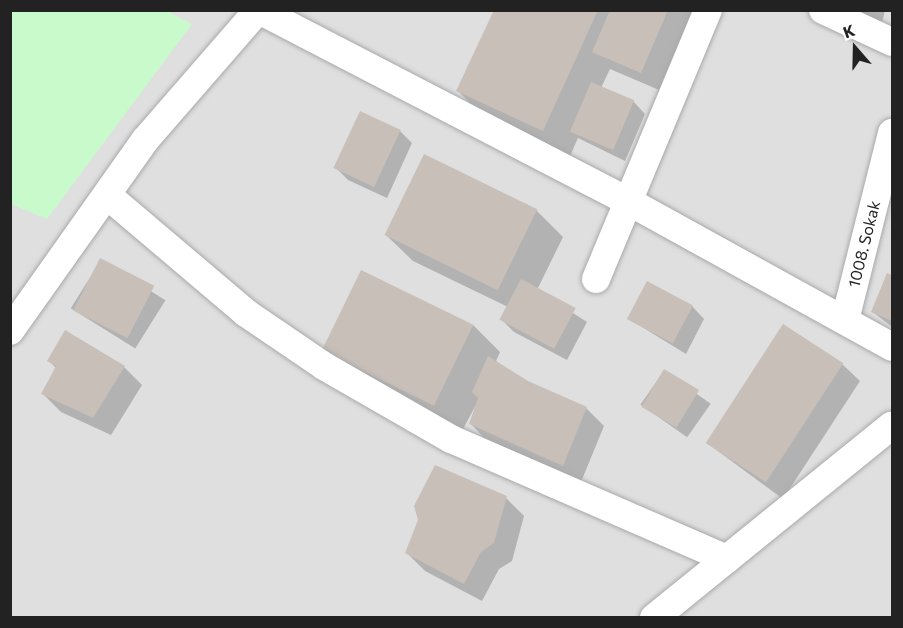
<!DOCTYPE html>
<html>
<head>
<meta charset="utf-8">
<style>
	body { margin:0 }
	#map { position:relative; width:903px; height:628px; overflow:hidden; background:#f2efe9; font-family:Commissioner,sans-serif }
	div>[style] { position:absolute }
	[style*='--x'] { left:calc(var(--x)*1px); top:calc(var(--y)*1px); width:calc(var(--w)*1px); rotate:calc(var(--a)*1deg) }
	.residential>* { inset:0; background:#e0dfdf; transform-origin:0 0 }
	.park>* { inset:0; background:#c8facc }
	.shadow>* { inset:0; background:#0003; transform-origin:0 0 }
	.building>* { inset:0; background:#c7bfb8; transform-origin:0 0 }
	.roads { filter:drop-shadow(0 0 2px #a9a9a9) drop-shadow(0 0 2px #a9a9a9) }
	.street>* { height:28px; margin:-14px; padding:0 14px; transform-origin:14px; border-radius:14px; background:#fff }
	span { translate:-50% -50%; white-space:nowrap; text-align:center; line-height:1.15; -webkit-text-stroke:6px #fff; paint-order:stroke }
	.street-label { font-size:16px; color:#222 }
	.frame { position:absolute; inset:0; border:12px solid #222; pointer-events:none }
	.north { position:absolute; left:825px; top:18px; width:60px; height:60px; -webkit-text-stroke:4px #fff; paint-order:stroke; rotate:340deg; font-size:16px; font-weight:700; line-height:24px; text-align:center; color:#222 }
	.north::after { content:''; display:block; margin:auto; width:21px; height:27px; background:#222; clip-path:polygon(50% 0,100% 100%,50% 72%,0 100%) }
</style>
</head>
<body>
<div id="map">
	<div class="residential">
		<i style="left:11px;top:11px;width:881px;height:606px"></i>
	</div>
	<div class="park">
		<i style="clip-path:polygon(10px 11px,167px 11px,192px 24px,47px 219px,11px 204px)"></i>
	</div>
	<div class="shadow">
		<i style="clip-path:polygon(496px 10px,693px 10px,659px 90px,610px 69px,601px 88px,633px 101px,645px 114px,625px 161px,578px 138px,570px 156px,485px 118px,458px 91px)"></i>
		<i style="clip-path:polygon(854px 10px,885px 10px,882px 23px)"></i>
		<i style="clip-path:polygon(400px 131px,412px 143px,387px 198px,348px 180px,336px 168px)"></i>
		<i style="clip-path:polygon(536px 210px,563px 237px,537px 290px,587px 322px,567px 360px,514px 332px,502px 320px,508px 307px,413px 261px,386px 235px)"></i>
		<i style="left:101px;top:260px;width:76px;height:57px;rotate:32deg"></i>
		<i style="clip-path:polygon(888px 275px,892px 277px,892px 327px,873px 312px)"></i>
		<i style="clip-path:polygon(692px 306px,704px 319px,686px 354px,629px 319px)"></i>
		<i style="clip-path:polygon(473px 325px,500px 352px,496px 361px,527px 383px,586px 408px,604px 426px,581px 482px,488px 442px,471px 424px,478px 401px,462px 431px,323px 350px)"></i>
		<i style="clip-path:polygon(65px 332px,124px 367px,142px 385px,111px 435px,61px 412px,43px 394px,56px 368px,48px 360px)"></i>
		<i style="clip-path:polygon(842px 364px,860px 381px,783px 499px,707px 443px)"></i>
		<i style="left:664px;top:371px;width:57px;height:41px;rotate:35deg"></i>
		<i style="clip-path:polygon(506px 498px,524px 516px,512px 561px,499px 569px,482px 601px,425px 571px,407px 553px)"></i>
	</div>
	<div class="building">
		<i style="clip-path:polygon(494px 10px,598px 10px,543px 131px,456px 91px)"></i>
		<i style="clip-path:polygon(610px 10px,668px 10px,641px 73px,592px 52px)"></i>
		<i style="left:591px;top:82px;width:47px;height:54px;rotate:23deg"></i>
		<i style="left:360px;top:111px;width:45px;height:63px;rotate:25deg"></i>
		<i style="left:424px;top:154px;width:126px;height:90px;rotate:26deg"></i>
		<i style="left:100px;top:258px;width:61px;height:59px;rotate:27deg"></i>
		<i style="left:361px;top:270px;width:125px;height:90px;rotate:26deg"></i>
		<i style="clip-path:polygon(887px 273px,892px 275px,892px 321px,871px 312px)"></i>
		<i style="left:521px;top:279px;width:62px;height:46px;rotate:28deg"></i>
		<i style="left:647px;top:281px;width:52px;height:43px;rotate:28deg"></i>
		<i style="left:783px;top:324px;width:72px;height:142px;rotate:33deg"></i>
		<i style="clip-path:polygon(65px 330px,125px 366px,93px 418px,41px 394px,56px 366px,47px 361px)"></i>
		<i style="clip-path:polygon(488px 356px,528px 381px,587px 407px,563px 466px,469px 424px,478px 398px,472px 392px)"></i>
		<i style="left:664px;top:369px;width:41px;height:44px;rotate:31deg"></i>
		<i style="clip-path:polygon(435px 465px,507px 496px,494px 543px,481px 552px,464px 584px,405px 553px,418px 520px,414px 506px)"></i>
	</div>
	<div class="roads">
		<div class="street">
			<i style="--x:259;--y:10;--w:413;--a:27.4"></i>
			<i style="--x:626;--y:200;--w:304;--a:28.9"></i>
			<i style="--x:823;--y:10;--w:76;--a:24.9"></i>
			<i style="--x:107;--y:195;--w:182;--a:40.3"></i>
			<i style="--x:246;--y:313;--w:94;--a:34.2"></i>
			<i style="--x:324;--y:366;--w:146;--a:29.9"></i>
			<i style="--x:451;--y:439;--w:301;--a:23.5"></i>
			<i style="--x:596;--y:279;--w:291;--a:-67.4"></i>
			<i style="--x:845;--y:320;--w:193;--a:-75.9"></i>
			<i style="--x:10;--y:331;--w:235;--a:-54.7"></i>
			<i style="--x:146;--y:139;--w:171;--a:-49"></i>
			<i style="--x:654;--y:618;--w:306;--a:-39"></i>
		</div>
	</div>
	<div class="street-label">
		<span style="left:864px;top:244px;rotate:-76deg">1008. Sokak</span>
	</div>
	<div class="frame"></div>
	<div class="north">K</div>
</div>
</body>
</html>
